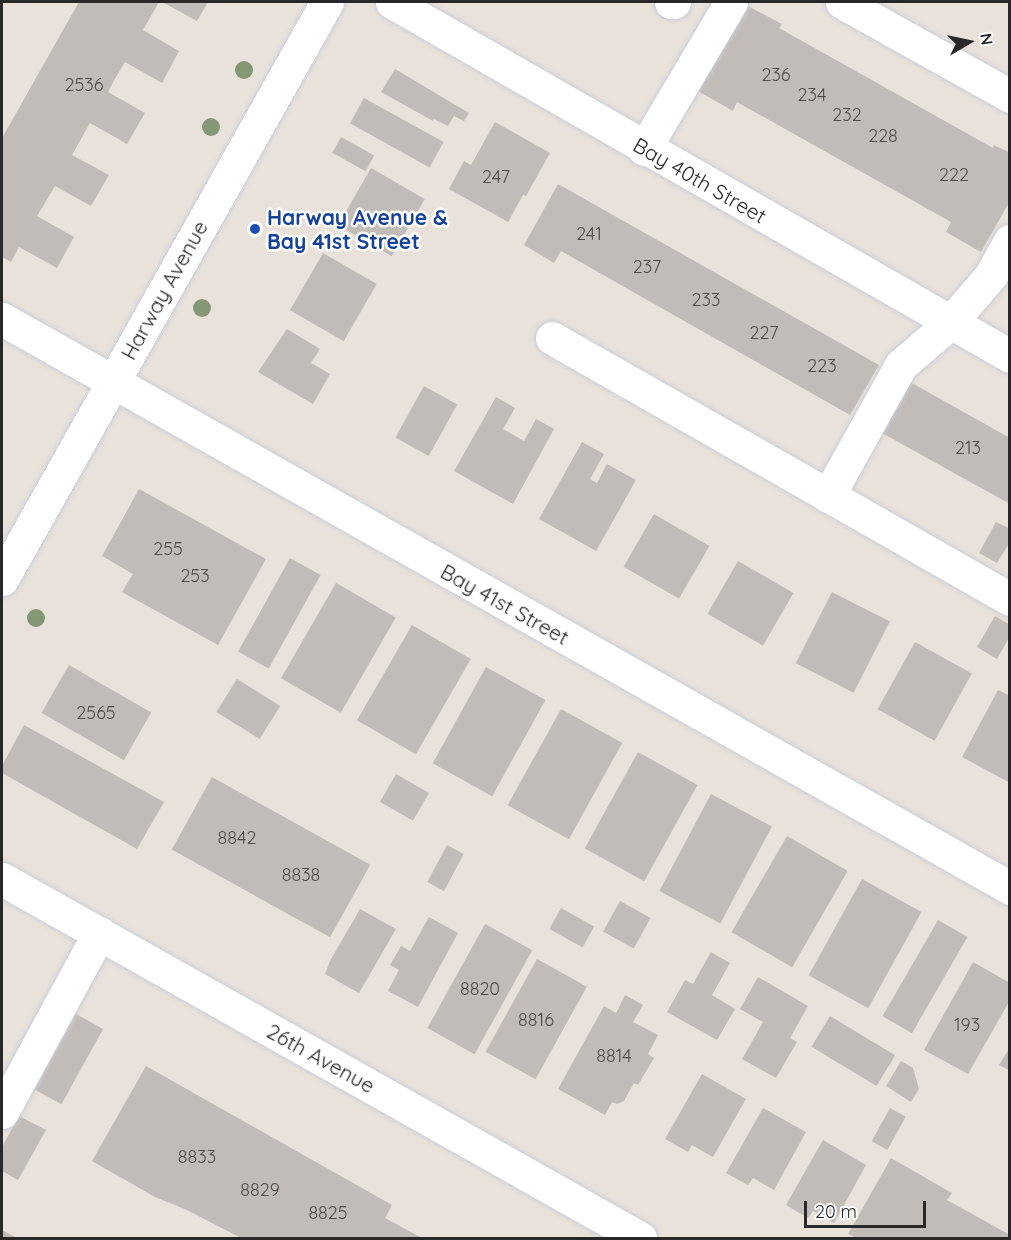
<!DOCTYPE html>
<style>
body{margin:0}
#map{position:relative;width:1011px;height:1240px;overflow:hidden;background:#e9e2db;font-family:Quicksand,sans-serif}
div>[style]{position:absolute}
.building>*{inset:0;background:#c1bcb8;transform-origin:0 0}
.roads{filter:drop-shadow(0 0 2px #caced8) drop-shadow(0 0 2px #caced8)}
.minor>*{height:33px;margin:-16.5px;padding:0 16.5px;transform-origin:16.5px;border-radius:16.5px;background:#fff}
.trees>*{width:18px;height:18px;margin:-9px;border-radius:50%;background:#849875}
.dots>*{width:16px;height:16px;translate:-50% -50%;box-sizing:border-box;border:3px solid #fff;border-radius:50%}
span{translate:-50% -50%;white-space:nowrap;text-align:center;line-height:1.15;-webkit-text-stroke:5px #fff;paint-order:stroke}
.number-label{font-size:18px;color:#4e4d4c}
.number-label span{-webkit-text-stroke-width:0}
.street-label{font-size:21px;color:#282828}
.transit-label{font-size:21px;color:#164399;font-weight:700}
.left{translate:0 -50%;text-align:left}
.frame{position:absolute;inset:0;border:3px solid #282828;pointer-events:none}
.north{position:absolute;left:939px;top:12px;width:60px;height:60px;-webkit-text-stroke:4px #fff;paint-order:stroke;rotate:81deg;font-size:16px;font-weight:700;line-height:24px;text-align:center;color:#282828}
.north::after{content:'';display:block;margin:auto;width:21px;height:27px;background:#282828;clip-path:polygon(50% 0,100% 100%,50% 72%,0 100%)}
.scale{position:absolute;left:804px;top:1201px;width:122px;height:27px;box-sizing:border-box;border:3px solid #282828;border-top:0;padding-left:8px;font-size:18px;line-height:21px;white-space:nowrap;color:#282828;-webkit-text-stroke:4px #fff;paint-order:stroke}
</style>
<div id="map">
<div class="building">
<div style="clip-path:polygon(79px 2px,159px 2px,143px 30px,179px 51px,162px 83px,125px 62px,116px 77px,108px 92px,145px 113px,127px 144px,90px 123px,72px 155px,109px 175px,91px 206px,55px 186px,37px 216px,74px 237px,57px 268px,19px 247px,11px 262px,2px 257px,2px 138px)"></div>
<div style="clip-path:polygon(162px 2px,208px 2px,197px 21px)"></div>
<div style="clip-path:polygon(746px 5px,782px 24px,779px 28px,993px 148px,994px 145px,1010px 153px,1010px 201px,981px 252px,946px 232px,951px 222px,737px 102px,733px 111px,698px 91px)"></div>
<div style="clip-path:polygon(395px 69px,469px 113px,464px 121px,454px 116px,448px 126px,434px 119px,433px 121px,381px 92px)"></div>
<div style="left:364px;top:98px;width:91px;height:29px;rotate:29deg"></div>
<div style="clip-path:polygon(495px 122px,550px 153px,526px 196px,523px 195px,508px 222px,449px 189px,464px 161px,471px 165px)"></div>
<div style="left:341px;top:137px;width:38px;height:18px;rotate:29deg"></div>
<div style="left:371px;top:168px;width:62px;height:66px;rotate:30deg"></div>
<div style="clip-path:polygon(558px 184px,879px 365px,850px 415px,561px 251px,554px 263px,524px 245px)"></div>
<div style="left:323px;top:253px;width:62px;height:66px;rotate:30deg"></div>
<div style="clip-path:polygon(287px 329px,320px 349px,311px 363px,330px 374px,313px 404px,258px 372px)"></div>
<div style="clip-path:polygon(910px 382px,1010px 438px,1010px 504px,882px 433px)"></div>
<div style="left:424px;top:386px;width:38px;height:59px;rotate:29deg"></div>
<div style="clip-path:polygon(496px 397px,515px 408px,503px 429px,524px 441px,536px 419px,554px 429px,513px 504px,454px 471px)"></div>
<div style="clip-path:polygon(582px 442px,604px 454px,590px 479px,597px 483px,607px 464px,636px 480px,596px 551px,539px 519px)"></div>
<div style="clip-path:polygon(139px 489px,266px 559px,218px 645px,122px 592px,133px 574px,102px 556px)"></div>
<div style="left:654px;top:514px;width:64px;height:61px;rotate:30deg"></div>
<div style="clip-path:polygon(996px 522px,1010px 529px,1010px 542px,997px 563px,979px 553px)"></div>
<div style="left:290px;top:558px;width:35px;height:107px;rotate:29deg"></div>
<div style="left:738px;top:561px;width:64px;height:61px;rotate:30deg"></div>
<div style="left:336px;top:583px;width:69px;height:110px;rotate:30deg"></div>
<div style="left:832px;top:592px;width:65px;height:80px;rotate:27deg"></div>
<div style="clip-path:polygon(995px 616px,1010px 625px,1010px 636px,997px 659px,977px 647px)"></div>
<div style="left:412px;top:625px;width:68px;height:110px;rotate:30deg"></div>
<div style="left:915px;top:642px;width:65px;height:77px;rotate:29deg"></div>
<div style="left:69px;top:665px;width:95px;height:55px;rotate:30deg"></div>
<div style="left:486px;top:667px;width:68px;height:110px;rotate:29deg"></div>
<div style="left:237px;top:679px;width:51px;height:39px;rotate:32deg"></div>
<div style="clip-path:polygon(998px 690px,1010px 696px,1010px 783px,962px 757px)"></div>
<div style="left:561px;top:709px;width:70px;height:110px;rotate:29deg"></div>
<div style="clip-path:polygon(24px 725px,164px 802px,137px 849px,2px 773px,2px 766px)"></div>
<div style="left:638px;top:752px;width:68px;height:110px;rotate:29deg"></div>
<div style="left:396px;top:774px;width:38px;height:32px;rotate:30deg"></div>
<div style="left:212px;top:777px;width:181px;height:83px;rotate:29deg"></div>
<div style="left:711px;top:794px;width:69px;height:110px;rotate:28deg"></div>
<div style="left:787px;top:836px;width:70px;height:111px;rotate:30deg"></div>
<div style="left:447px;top:845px;width:19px;height:42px;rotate:28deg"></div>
<div style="left:862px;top:879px;width:68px;height:110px;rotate:29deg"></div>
<div style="left:620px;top:901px;width:35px;height:35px;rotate:29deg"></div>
<div style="left:561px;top:908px;width:38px;height:24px;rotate:29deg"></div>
<div style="clip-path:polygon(360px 909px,396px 929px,359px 993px,325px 974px,330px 961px)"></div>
<div style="clip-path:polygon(429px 917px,458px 933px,418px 1007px,388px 991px,399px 970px,390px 965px,401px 946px,410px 951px)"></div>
<div style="left:938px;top:920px;width:34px;height:111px;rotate:30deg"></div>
<div style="left:485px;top:924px;width:54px;height:119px;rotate:29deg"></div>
<div style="clip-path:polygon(711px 952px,730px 963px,712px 995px,735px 1009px,717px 1040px,667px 1012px,685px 980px,693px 984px)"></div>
<div style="left:537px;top:959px;width:57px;height:106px;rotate:29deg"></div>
<div style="clip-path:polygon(973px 962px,1010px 983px,1010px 1000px,968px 1074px,924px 1050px)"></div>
<div style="clip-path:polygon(758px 977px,808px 1006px,790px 1038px,797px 1042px,776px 1078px,742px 1059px,763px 1022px,740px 1009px)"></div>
<div style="clip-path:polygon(625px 995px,643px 1005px,633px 1022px,658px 1035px,648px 1054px,654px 1058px,638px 1085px,634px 1083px,624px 1101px,617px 1104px,612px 1102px,605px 1115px,558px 1089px,604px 1006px,616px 1013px)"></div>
<div style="left:76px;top:1014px;width:31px;height:86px;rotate:29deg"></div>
<div style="left:830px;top:1016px;width:76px;height:36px;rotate:31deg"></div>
<div style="clip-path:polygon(1010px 1047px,1010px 1071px,999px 1065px)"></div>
<div style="clip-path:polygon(901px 1061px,913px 1068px,919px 1089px,911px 1102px,886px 1086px)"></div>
<div style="clip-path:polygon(146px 1066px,392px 1205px,385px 1218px,422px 1238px,241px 1238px,187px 1210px,155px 1197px,92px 1161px)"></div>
<div style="clip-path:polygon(702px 1074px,746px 1099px,713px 1157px,692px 1145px,688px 1152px,665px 1139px)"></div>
<div style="clip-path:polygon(763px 1108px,806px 1132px,774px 1190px,753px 1178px,748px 1185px,726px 1173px)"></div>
<div style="left:890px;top:1108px;width:18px;height:38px;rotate:29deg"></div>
<div style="clip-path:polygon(19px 1116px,46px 1130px,18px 1180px,2px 1171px,2px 1147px)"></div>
<div style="clip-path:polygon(823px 1140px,866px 1165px,834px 1223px,813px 1211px,808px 1218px,786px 1205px)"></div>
<div style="clip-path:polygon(891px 1158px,952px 1193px,947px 1200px,1010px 1235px,1010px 1238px,856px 1238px,848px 1234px)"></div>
<div style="clip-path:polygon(2px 1230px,17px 1238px,2px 1238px)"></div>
</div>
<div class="roads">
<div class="minor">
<div style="left:392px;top:2px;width:712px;rotate:29.8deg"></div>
<div style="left:671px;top:2px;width:3px"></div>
<div style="left:842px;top:2px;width:193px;rotate:29.2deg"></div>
<div style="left:644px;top:149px;width:171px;rotate:-59.4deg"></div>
<div style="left:2px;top:319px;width:1158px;rotate:29.44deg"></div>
<div style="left:552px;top:338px;width:527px;rotate:29.68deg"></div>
<div style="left:828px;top:496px;width:150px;rotate:-60.9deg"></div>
<div style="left:901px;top:365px;width:65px;rotate:-40.6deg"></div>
<div style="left:950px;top:323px;width:63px;rotate:-49.5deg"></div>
<div style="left:991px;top:275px;width:39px;rotate:-61deg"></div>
<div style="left:2px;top:579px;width:662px;rotate:-60.61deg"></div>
<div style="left:2px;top:879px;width:732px;rotate:29.37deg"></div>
<div style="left:2px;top:1112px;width:204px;rotate:-61.5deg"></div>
</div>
</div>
<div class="trees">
<div style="left:244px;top:70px"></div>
<div style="left:211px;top:127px"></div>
<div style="left:202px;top:308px"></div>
<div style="left:36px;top:618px"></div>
</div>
<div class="dots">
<div style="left:255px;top:229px;background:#1a4fb4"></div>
</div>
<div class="number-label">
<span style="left:776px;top:75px">236</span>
<span style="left:84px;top:85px">2536</span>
<span style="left:812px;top:95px">234</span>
<span style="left:847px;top:115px">232</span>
<span style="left:883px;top:136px">228</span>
<span style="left:954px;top:175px">222</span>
<span style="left:496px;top:177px">247</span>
<span style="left:589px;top:234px">241</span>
<span style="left:647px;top:267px">237</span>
<span style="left:706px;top:300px">233</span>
<span style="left:764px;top:333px">227</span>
<span style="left:822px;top:366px">223</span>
<span style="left:968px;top:448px">213</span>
<span style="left:168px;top:549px">255</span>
<span style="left:195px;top:576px">253</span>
<span style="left:96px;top:713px">2565</span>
<span style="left:237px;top:838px">8842</span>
<span style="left:301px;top:875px">8838</span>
<span style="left:480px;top:989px">8820</span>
<span style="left:536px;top:1020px">8816</span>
<span style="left:967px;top:1025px">193</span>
<span style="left:614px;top:1056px">8814</span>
<span style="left:197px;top:1157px">8833</span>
<span style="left:260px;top:1190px">8829</span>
<span style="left:328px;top:1213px">8825</span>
</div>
<div class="street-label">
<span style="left:700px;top:180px;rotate:30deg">Bay 40th Street</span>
<span style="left:164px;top:290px;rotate:-61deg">Harway Avenue</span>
<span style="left:505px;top:604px;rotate:29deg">Bay 41st Street</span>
<span style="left:321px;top:1058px;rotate:29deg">26th Avenue</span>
</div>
<div class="transit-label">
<span class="left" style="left:267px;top:229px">Harway Avenue &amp;<br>Bay 41st Street</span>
</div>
<div class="frame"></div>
<div class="north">N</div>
<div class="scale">20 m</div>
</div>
